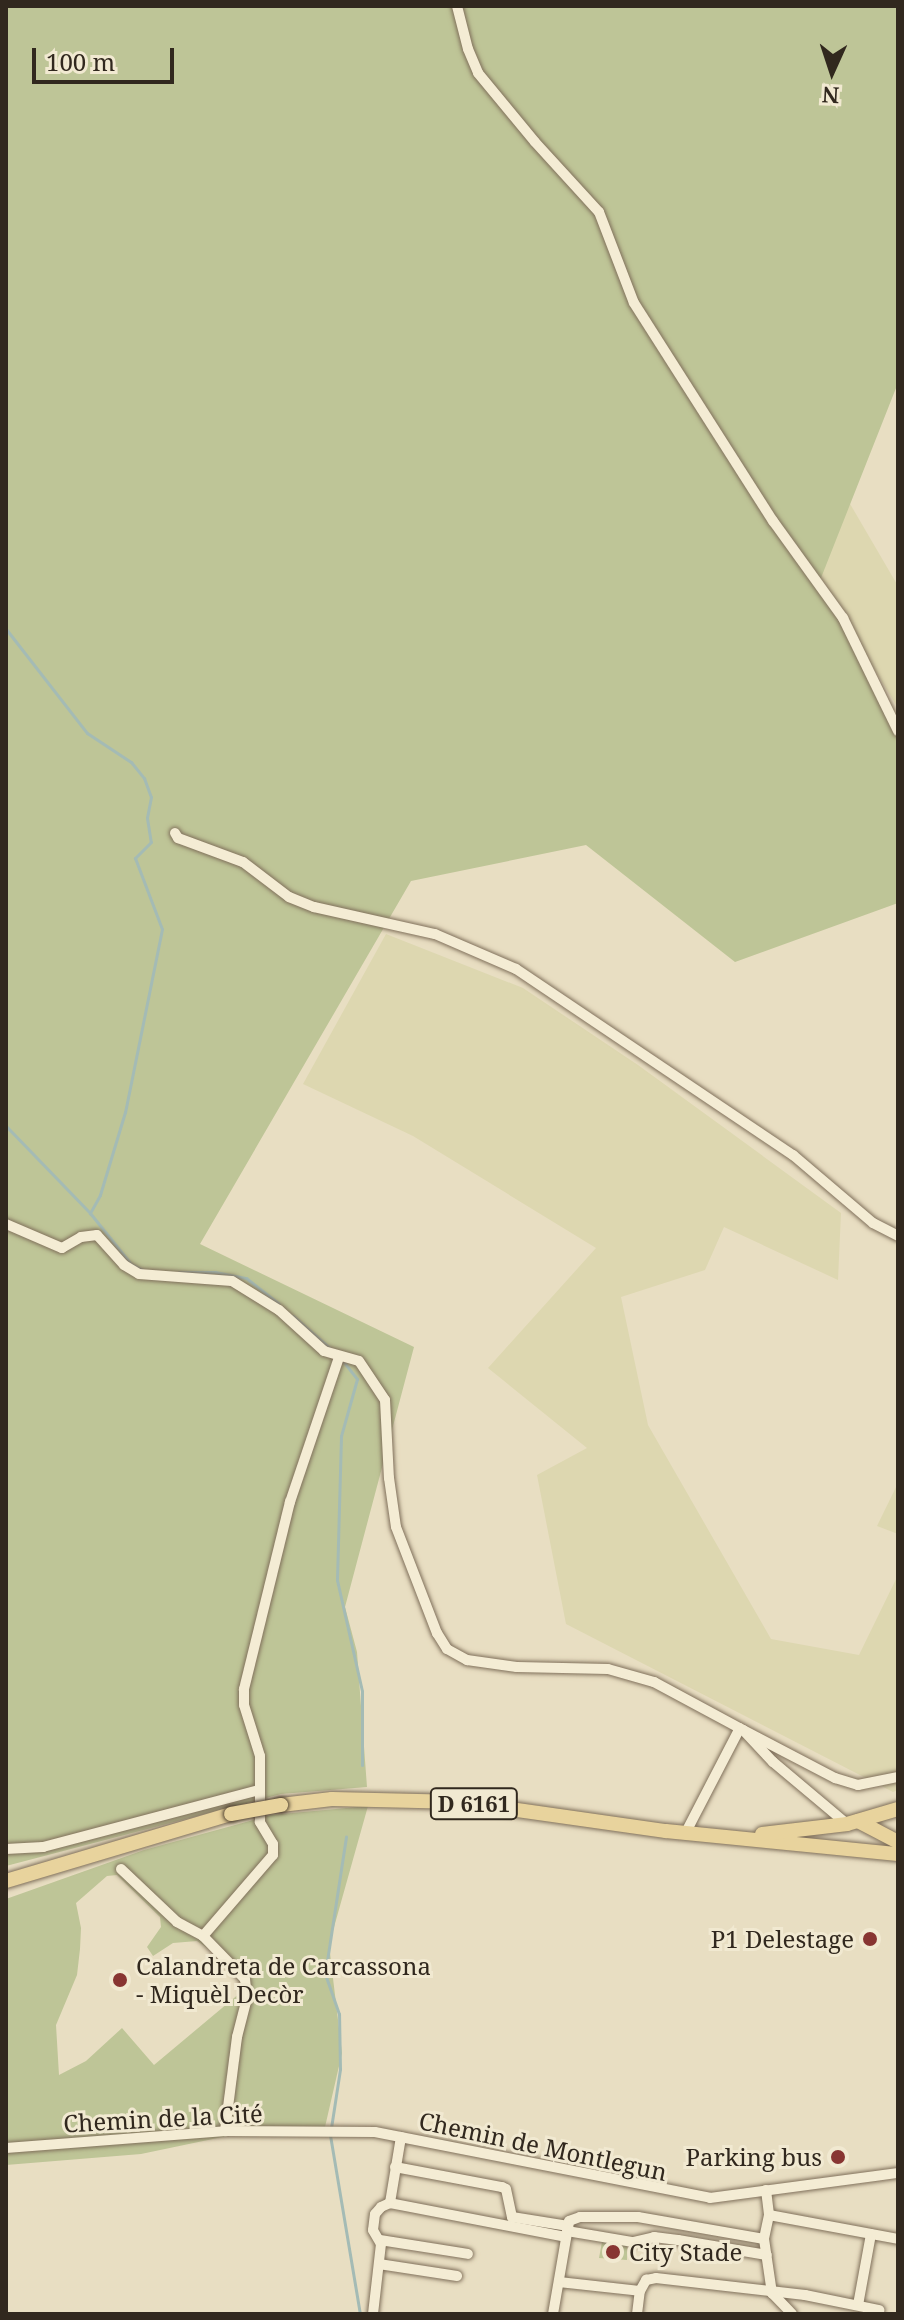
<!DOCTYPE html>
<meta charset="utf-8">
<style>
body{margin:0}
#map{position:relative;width:904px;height:2320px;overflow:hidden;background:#e8dec2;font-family:"Noto Serif",serif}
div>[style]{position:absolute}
.farmland>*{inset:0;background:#ddd7b0}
.green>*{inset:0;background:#bec597}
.stream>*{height:3px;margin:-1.5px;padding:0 1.5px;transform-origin:1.5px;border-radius:1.5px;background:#a4bbb5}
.roads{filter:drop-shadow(0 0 2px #80705b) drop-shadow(0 0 2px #80705b)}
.minor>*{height:10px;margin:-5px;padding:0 5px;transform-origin:5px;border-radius:5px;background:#f4ecd4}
.major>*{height:14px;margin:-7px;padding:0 7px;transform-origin:7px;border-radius:7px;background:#e8d39d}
.bridges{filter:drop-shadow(0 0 2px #4e3f2f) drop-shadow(0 0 2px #4e3f2f)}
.major-bridge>*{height:14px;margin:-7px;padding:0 7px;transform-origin:7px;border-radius:7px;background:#e8d39d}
.dots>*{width:22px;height:22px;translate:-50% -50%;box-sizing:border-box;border:4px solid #f1e9d1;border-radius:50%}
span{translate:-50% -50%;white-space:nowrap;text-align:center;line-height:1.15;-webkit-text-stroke:6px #f1e9d1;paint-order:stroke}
.shield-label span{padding:2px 6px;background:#f1e9d1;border:2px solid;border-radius:6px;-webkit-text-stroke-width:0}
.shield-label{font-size:22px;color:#31281e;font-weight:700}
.poi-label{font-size:24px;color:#31281e}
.right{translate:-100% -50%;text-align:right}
.left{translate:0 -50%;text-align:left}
.street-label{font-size:24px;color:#31281e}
.frame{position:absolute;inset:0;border:8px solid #31281e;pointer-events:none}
.north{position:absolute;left:792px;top:32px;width:80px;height:80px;-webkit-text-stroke:6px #f1e9d1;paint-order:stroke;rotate:183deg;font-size:22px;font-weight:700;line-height:32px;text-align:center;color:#31281e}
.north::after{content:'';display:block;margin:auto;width:28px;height:36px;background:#31281e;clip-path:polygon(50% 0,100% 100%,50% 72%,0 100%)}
.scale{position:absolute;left:32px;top:48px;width:142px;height:36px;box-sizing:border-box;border:4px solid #31281e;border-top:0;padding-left:10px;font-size:24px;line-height:28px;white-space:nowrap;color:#31281e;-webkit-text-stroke:6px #f1e9d1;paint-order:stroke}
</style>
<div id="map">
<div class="farmland">
<div style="clip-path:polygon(818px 449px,898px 586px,898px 708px,759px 480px)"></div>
<div style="clip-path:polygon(386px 934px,523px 988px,638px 1065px,841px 1213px,838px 1280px,724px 1227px,705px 1270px,621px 1297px,648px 1425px,771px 1639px,859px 1655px,898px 1575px,898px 1790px,893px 1792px,566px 1624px,537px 1475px,587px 1448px,488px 1368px,596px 1248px,413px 1136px,303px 1084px)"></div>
<div style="clip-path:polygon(898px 1483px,898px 1534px,877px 1526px)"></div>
</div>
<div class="green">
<div style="clip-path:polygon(6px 6px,898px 6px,898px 383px,819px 583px,898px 729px,898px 903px,735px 962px,586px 845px,411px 881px,200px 1244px,414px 1347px,345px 1607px,357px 1652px,367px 1787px,281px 1794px,6px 1866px)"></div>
<div style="clip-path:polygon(evenodd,368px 1806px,329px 1945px,342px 2053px,325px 2127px,232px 2135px,141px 2154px,6px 2165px,6px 1899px,144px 1850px,271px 1815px,368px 1806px,117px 1875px,160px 1917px,161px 1927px,147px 1947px,153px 1956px,173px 1943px,197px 1941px,212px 1951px,240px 1982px,240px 1993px,154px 2065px,122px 2028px,86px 2061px,59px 2075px,56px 2025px,77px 1975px,80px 1949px,81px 1928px,76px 1903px,107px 1876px,117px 1875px)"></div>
<div style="clip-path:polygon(602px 2242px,627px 2246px,627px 2260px,599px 2258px)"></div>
</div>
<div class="stream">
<div style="left:6px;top:629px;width:132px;rotate:52.1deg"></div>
<div style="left:87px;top:733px;width:53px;rotate:33.4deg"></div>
<div style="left:131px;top:762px;width:21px;rotate:51deg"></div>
<div style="left:144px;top:778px;width:20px;rotate:70deg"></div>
<div style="left:151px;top:797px;width:21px;rotate:101deg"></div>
<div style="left:147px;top:818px;width:24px;rotate:81deg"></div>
<div style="left:151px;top:842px;width:23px;rotate:135deg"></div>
<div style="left:135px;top:858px;width:76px;rotate:69.2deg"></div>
<div style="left:162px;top:929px;width:187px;rotate:101.4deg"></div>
<div style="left:125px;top:1112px;width:87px;rotate:106.8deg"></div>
<div style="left:100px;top:1195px;width:21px;rotate:119deg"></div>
<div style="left:6px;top:1126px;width:121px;rotate:46deg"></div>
<div style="left:90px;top:1213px;width:65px;rotate:51.2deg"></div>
<div style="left:131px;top:1264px;width:13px;rotate:27deg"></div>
<div style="left:179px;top:1272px;width:36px"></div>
<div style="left:215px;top:1272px;width:32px;rotate:11deg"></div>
<div style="left:246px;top:1278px;width:41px;rotate:38deg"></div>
<div style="left:293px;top:1316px;width:52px;rotate:41.1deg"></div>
<div style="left:343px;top:1361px;width:23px;rotate:52deg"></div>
<div style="left:357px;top:1379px;width:59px;rotate:105.7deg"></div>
<div style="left:341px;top:1436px;width:144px;rotate:91.6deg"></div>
<div style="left:337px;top:1580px;width:114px;rotate:77.3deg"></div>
<div style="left:362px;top:1691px;width:74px;rotate:90deg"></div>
<div style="left:331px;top:2128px;width:60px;rotate:-81.3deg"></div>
<div style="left:340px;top:2069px;width:55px;rotate:-91deg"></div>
<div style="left:339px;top:2014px;width:42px;rotate:-109.3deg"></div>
<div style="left:325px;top:1974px;width:139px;rotate:-81.3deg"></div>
<div style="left:330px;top:2135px;width:181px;rotate:80.5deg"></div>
</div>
<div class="roads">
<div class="minor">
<div style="left:457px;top:6px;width:44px;rotate:75.7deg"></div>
<div style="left:468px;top:49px;width:26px;rotate:67deg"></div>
<div style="left:478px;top:73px;width:89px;rotate:50.4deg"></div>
<div style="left:535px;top:142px;width:95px;rotate:47.6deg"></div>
<div style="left:599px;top:212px;width:97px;rotate:69deg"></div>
<div style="left:634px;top:303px;width:259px;rotate:57.5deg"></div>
<div style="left:773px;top:521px;width:120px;rotate:54.2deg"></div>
<div style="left:843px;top:618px;width:126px;rotate:64deg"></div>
<div style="left:175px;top:833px;width:6px;rotate:59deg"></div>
<div style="left:178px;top:838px;width:69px;rotate:20.3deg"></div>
<div style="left:243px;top:862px;width:58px;rotate:37.3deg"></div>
<div style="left:289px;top:897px;width:27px;rotate:22deg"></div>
<div style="left:314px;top:907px;width:124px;rotate:12.6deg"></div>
<div style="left:435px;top:934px;width:88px;rotate:23.4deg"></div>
<div style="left:516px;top:969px;width:334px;rotate:33.9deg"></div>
<div style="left:793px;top:1155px;width:105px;rotate:40.4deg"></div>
<div style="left:873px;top:1223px;width:28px;rotate:27deg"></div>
<div style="left:6px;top:1224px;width:61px;rotate:23.2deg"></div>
<div style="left:62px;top:1248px;width:22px;rotate:-30deg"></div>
<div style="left:81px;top:1237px;width:16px;rotate:-7deg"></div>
<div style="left:97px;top:1235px;width:40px;rotate:48deg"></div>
<div style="left:124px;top:1265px;width:17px;rotate:31deg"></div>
<div style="left:139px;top:1274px;width:93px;rotate:4.3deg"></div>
<div style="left:232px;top:1281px;width:55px;rotate:31.7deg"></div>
<div style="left:279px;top:1310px;width:61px;rotate:42.3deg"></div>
<div style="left:324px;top:1351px;width:36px;rotate:16deg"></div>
<div style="left:359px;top:1361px;width:47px;rotate:56.3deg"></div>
<div style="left:385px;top:1400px;width:78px;rotate:87.1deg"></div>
<div style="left:389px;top:1478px;width:49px;rotate:81.9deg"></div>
<div style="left:396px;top:1527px;width:114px;rotate:68.9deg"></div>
<div style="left:437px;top:1633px;width:19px;rotate:58deg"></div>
<div style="left:447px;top:1649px;width:23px;rotate:29deg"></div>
<div style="left:467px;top:1660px;width:50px;rotate:8deg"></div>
<div style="left:517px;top:1667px;width:91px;rotate:1.3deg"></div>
<div style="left:608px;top:1669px;width:48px;rotate:15.8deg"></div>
<div style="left:654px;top:1682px;width:101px;rotate:28.3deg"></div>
<div style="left:847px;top:1824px;width:97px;rotate:-140deg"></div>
<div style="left:773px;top:1762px;width:44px;rotate:-133.2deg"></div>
<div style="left:743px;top:1730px;width:104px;rotate:27.6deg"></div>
<div style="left:835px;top:1778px;width:24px;rotate:17deg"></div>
<div style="left:858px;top:1785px;width:41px;rotate:-11.3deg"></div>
<div style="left:686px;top:1832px;width:117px;rotate:-62.6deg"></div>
<div style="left:6px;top:1849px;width:37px;rotate:-3deg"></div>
<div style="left:43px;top:1847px;width:222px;rotate:-14.8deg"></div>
<div style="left:121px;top:1869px;width:77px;rotate:43.4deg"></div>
<div style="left:177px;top:1922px;width:30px;rotate:28deg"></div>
<div style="left:203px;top:1936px;width:60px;rotate:45.7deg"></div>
<div style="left:245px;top:1979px;width:19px;rotate:84deg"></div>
<div style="left:247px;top:1998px;width:40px;rotate:104.4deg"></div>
<div style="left:237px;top:2037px;width:95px;rotate:97.3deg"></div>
<div style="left:203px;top:1936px;width:107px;rotate:-49.2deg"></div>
<div style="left:273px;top:1855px;width:11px;rotate:-90deg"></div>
<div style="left:273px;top:1844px;width:26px;rotate:-121deg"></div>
<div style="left:260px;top:1822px;width:66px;rotate:-90deg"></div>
<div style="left:260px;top:1756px;width:53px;rotate:-107.4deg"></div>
<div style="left:244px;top:1705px;width:16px;rotate:-90deg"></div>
<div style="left:244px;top:1689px;width:193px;rotate:-76.2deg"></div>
<div style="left:290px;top:1502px;width:153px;rotate:-71.3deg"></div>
<div style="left:401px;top:2137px;width:67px;rotate:99.5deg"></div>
<div style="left:390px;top:2203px;width:179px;rotate:10.9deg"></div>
<div style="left:6px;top:2148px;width:220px;rotate:-4.4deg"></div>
<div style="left:225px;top:2131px;width:150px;rotate:0.4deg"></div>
<div style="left:375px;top:2132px;width:341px;rotate:11.1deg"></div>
<div style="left:710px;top:2198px;width:190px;rotate:-7.6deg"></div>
<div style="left:395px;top:2167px;width:109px;rotate:10.6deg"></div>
<div style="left:502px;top:2187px;width:4px;rotate:27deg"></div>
<div style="left:506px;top:2189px;width:29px;rotate:78deg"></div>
<div style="left:512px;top:2217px;width:57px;rotate:9.1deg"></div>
<div style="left:766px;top:2190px;width:25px;rotate:83deg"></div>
<div style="left:769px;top:2215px;width:25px;rotate:102deg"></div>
<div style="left:764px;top:2239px;width:55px;rotate:81.6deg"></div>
<div style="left:772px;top:2293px;width:29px;rotate:46deg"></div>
<div style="left:769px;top:2215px;width:131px;rotate:10.5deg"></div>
<div style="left:567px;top:2231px;width:67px;rotate:9.5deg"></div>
<div style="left:633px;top:2242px;width:22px;rotate:-13deg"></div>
<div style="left:654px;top:2237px;width:24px;rotate:7deg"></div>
<div style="left:678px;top:2240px;width:90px;rotate:9.6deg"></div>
<div style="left:380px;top:2240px;width:89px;rotate:9deg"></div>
<div style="left:379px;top:2264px;width:79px;rotate:8.7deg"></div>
<div style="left:559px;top:2282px;width:81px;rotate:6.3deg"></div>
<div style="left:858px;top:2305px;width:72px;rotate:-79.6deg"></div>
<div style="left:373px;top:2314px;width:70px;rotate:-83.5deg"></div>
<div style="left:381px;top:2244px;width:16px;rotate:-120deg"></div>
<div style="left:373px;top:2230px;width:16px;rotate:-83deg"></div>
<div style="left:375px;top:2214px;width:9px;rotate:-49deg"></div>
<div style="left:381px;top:2207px;width:10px;rotate:-24deg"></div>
<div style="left:553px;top:2314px;width:94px;rotate:-80.2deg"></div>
<div style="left:569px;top:2221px;width:12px;rotate:-20deg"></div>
<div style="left:580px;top:2217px;width:58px"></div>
<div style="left:638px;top:2217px;width:128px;rotate:9.9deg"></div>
<div style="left:637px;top:2314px;width:23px;rotate:-83deg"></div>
<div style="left:640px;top:2291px;width:13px;rotate:-61deg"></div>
<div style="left:646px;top:2280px;width:10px;rotate:-11deg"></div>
<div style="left:656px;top:2278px;width:150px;rotate:6.5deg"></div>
<div style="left:805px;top:2295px;width:76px;rotate:11.5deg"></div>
</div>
<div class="major">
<div style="left:281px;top:1805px;width:51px;rotate:-6.7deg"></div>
<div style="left:332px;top:1799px;width:129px;rotate:1.3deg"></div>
<div style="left:461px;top:1802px;width:207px;rotate:8.1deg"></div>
<div style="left:666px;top:1831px;width:233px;rotate:5.7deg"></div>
<div style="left:858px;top:1821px;width:45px;rotate:27.7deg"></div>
<div style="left:762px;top:1834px;width:86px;rotate:-6.7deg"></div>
<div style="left:847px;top:1824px;width:53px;rotate:-16.4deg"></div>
<div style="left:6px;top:1881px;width:235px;rotate:-16.6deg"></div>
</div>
</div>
<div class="bridges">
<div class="major-bridge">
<div style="left:231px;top:1814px;width:51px;rotate:-10.2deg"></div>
</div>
</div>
<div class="dots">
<div style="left:870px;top:1939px;background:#883532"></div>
<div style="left:120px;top:1980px;background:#883532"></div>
<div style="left:838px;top:2157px;background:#883532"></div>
<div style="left:613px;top:2252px;background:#883532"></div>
</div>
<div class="shield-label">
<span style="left:474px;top:1804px">D 6161</span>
</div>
<div class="poi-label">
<span class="right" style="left:854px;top:1939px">P1 Delestage</span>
<span class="left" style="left:136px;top:1980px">Calandreta de Carcassona<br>- Miquèl Decòr</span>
<span class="right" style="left:822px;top:2157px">Parking bus</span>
<span class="left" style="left:629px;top:2252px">City Stade</span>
</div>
<div class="street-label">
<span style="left:163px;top:2118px;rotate:-3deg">Chemin de la Cité</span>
<span style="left:543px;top:2146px;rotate:12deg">Chemin de Montlegun</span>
</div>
<div class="frame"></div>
<div class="north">N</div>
<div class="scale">100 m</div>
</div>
